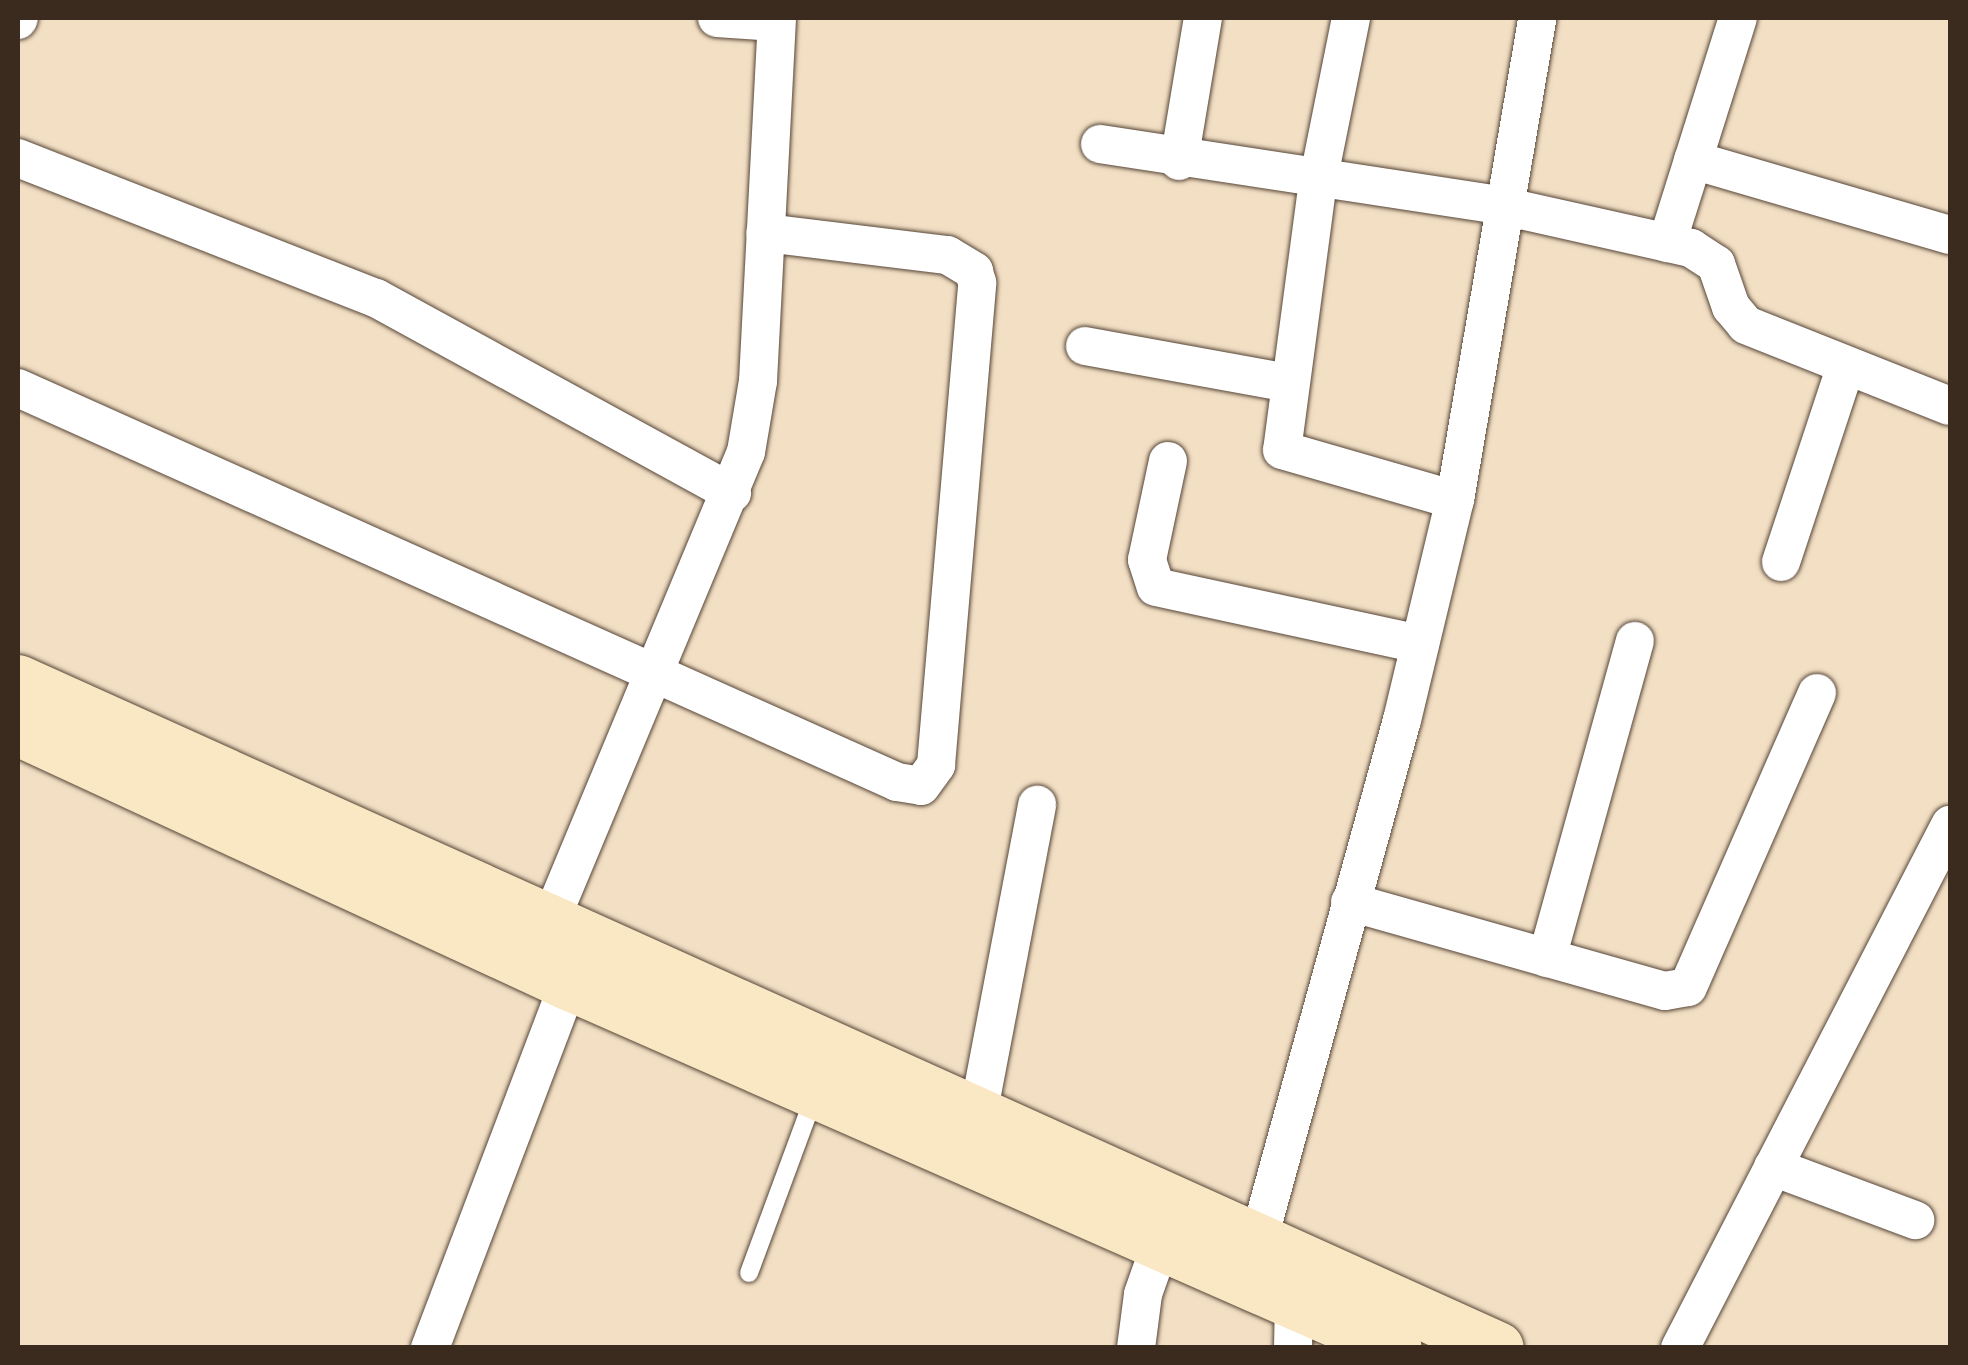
<!DOCTYPE html>
<style>
body{margin:0}
#map{position:relative;width:1968px;height:1365px;overflow:hidden;background:#f2dfc4;font-family:"IM FELL French Canon",serif}
div>[style]{position:absolute}
.roads{filter:drop-shadow(0 0 2px #564537) drop-shadow(0 0 2px #564537)}
.service>*{height:18px;margin:-9px;padding:0 9px;transform-origin:9px;border-radius:9px;background:#fff}
.minor>*{height:38px;margin:-19px;padding:0 19px;transform-origin:19px;border-radius:19px;background:#fff}
.secondary>*{height:52px;margin:-26px;padding:0 26px;transform-origin:26px;border-radius:26px;background:#fae7c3}
span{translate:-50% -50%;white-space:nowrap;text-align:center;line-height:1.15;-webkit-text-stroke:9px #f6f6f2;paint-order:stroke}
.frame{position:absolute;inset:0;border:20px solid #3b2a1e;pointer-events:none}
</style>
<div id="map">
<div class="roads">
<div class="service">
<div style="left:749px;top:1273px;width:188px;rotate:-69.7deg"></div>
</div>
<div class="minor">
<div style="left:717px;top:18px;width:59px;rotate:3.9deg"></div>
<div style="left:1351px;top:18px;width:166px;rotate:101.4deg"></div>
<div style="left:1318px;top:181px;width:271px;rotate:97.6deg"></div>
<div style="left:1282px;top:450px;width:180px;rotate:16.1deg"></div>
<div style="left:18px;top:20px;width:2px;rotate:-63deg"></div>
<div style="left:1100px;top:144px;width:408px;rotate:8.7deg"></div>
<div style="left:1503px;top:206px;width:193px;rotate:12.6deg"></div>
<div style="left:1691px;top:248px;width:30px;rotate:33deg"></div>
<div style="left:1716px;top:264px;width:46px;rotate:70.8deg"></div>
<div style="left:1731px;top:307px;width:23px;rotate:50deg"></div>
<div style="left:1746px;top:325px;width:219px;rotate:21.7deg"></div>
<div style="left:18px;top:158px;width:384px;rotate:21.4deg"></div>
<div style="left:376px;top:298px;width:406px;rotate:28.7deg"></div>
<div style="left:1693px;top:160px;width:268px;rotate:16.3deg"></div>
<div style="left:1179px;top:161px;width:145px;rotate:-80.5deg"></div>
<div style="left:1667px;top:243px;width:236px;rotate:-72.5deg"></div>
<div style="left:1085px;top:346px;width:207px;rotate:10.3deg"></div>
<div style="left:18px;top:388px;width:963px;rotate:24.14deg"></div>
<div style="left:897px;top:782px;width:24px;rotate:9deg"></div>
<div style="left:921px;top:786px;width:26px;rotate:-54deg"></div>
<div style="left:936px;top:765px;width:484px;rotate:-85.1deg"></div>
<div style="left:977px;top:283px;width:12px;rotate:-104deg"></div>
<div style="left:974px;top:271px;width:31px;rotate:-149deg"></div>
<div style="left:947px;top:255px;width:183px;rotate:-173.1deg"></div>
<div style="left:1168px;top:461px;width:101px;rotate:102deg"></div>
<div style="left:1147px;top:560px;width:28px;rotate:72deg"></div>
<div style="left:1156px;top:587px;width:270px;rotate:12.2deg"></div>
<div style="left:1781px;top:562px;width:206px;rotate:-71.7deg"></div>
<div style="left:1350px;top:902px;width:327px;rotate:15.8deg"></div>
<div style="left:1665px;top:991px;width:23px;rotate:-10deg"></div>
<div style="left:1688px;top:987px;width:321px;rotate:-66.3deg"></div>
<div style="left:549px;top:924px;width:511px;rotate:-67.35deg"></div>
<div style="left:746px;top:452px;width:72px;rotate:-80.4deg"></div>
<div style="left:758px;top:381px;width:363px;rotate:-87deg"></div>
<div style="left:1547px;top:958px;width:329px;rotate:-74.5deg"></div>
<div style="left:978px;top:1115px;width:316px;rotate:-79.2deg"></div>
<div style="left:1773px;top:1167px;width:152px;rotate:20.5deg"></div>
<div style="left:1259px;top:1238px;width:537px;rotate:-74.57deg"></div>
<div style="left:1402px;top:720px;width:226px;rotate:-76.5deg"></div>
<div style="left:1455px;top:500px;width:489px;rotate:-80.3deg"></div>
<div style="left:430px;top:1348px;width:413px;rotate:-69.2deg"></div>
<div style="left:1136px;top:1348px;width:54px;rotate:-82.6deg"></div>
<div style="left:1143px;top:1294px;width:75px;rotate:-70.6deg"></div>
<div style="left:1293px;top:1348px;width:46px;rotate:-88.8deg"></div>
<div style="left:1680px;top:1348px;width:589px;rotate:-62.69deg"></div>
</div>
<div class="secondary">
<div style="left:18px;top:681px;width:1623px;rotate:24.26deg"></div>
<div style="left:18px;top:730px;width:606px;rotate:24.79deg"></div>
<div style="left:568px;top:984px;width:904px;rotate:23.73deg"></div>
</div>
</div>
<div class="frame"></div>
</div>
